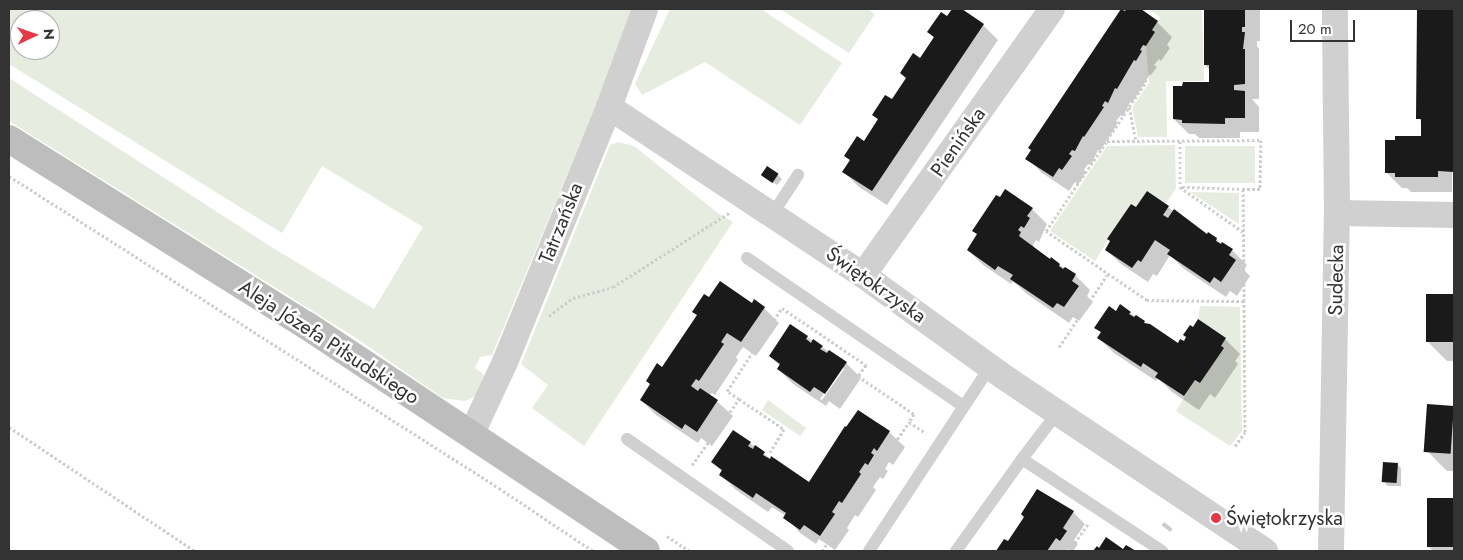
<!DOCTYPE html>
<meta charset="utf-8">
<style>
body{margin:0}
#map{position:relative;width:1463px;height:560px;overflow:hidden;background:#fff;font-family:Jost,sans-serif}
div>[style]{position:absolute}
.green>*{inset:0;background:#e6ecdf;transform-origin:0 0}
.shadow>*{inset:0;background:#0003;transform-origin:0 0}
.building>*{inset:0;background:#1a1a1a;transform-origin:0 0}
.path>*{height:3px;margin-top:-1.5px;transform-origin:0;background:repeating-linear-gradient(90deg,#cdcdcd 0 2.5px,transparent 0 5px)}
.lane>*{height:12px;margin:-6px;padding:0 6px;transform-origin:6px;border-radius:6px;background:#d0d0d0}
.street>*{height:26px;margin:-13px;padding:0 13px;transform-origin:13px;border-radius:13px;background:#d0d0d0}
.secondary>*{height:28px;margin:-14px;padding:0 14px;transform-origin:14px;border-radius:14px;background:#bdbdbd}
.dots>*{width:14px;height:14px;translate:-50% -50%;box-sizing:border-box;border:2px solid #fff;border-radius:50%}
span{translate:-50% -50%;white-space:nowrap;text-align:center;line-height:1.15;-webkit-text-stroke:5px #fff;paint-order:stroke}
.street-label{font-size:20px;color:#333}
.poi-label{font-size:20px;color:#333}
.left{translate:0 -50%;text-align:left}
.frame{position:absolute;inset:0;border:10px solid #333;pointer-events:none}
.north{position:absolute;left:10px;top:10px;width:50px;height:50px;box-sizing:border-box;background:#fff;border:1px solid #adadad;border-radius:50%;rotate:87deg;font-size:14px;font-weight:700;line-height:20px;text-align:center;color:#333}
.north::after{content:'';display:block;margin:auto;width:18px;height:22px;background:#e63946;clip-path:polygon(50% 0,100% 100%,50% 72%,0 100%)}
.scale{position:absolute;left:1290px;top:20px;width:65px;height:22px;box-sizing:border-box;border:2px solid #333;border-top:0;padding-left:6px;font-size:15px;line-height:18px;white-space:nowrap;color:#333;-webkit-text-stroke:4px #fff;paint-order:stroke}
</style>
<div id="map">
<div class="green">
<div style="clip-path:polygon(evenodd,9px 9px,636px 9px,492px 355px,480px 357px,475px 368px,484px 375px,478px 395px,465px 401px,443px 398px,359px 340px,9px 121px,9px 78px,273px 248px,374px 309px,423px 227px,322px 166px,282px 233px,9px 64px,9px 9px,20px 20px,50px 20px,50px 50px,20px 50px,20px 20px)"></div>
<div style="clip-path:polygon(670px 9px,761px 9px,842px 63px,800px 125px,705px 62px,642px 95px,635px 84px)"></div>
<div style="clip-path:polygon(780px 9px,867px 9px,875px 14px,849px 53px)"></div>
<div style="clip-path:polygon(1149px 9px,1202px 9px,1204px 81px,1166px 81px,1167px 137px,1138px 137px,1132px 108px,1149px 83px,1146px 46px,1155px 32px,1152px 30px,1161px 18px)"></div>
<div style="clip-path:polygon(618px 142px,634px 146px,719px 214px,733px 222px,584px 446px,532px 408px,548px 385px,521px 364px,610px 145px)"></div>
<div style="clip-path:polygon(1175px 145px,1176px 188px,1166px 204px,1147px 191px,1136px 207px,1131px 204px,1095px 261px,1050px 231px,1107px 146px)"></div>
<div style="left:1185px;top:146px;width:70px;height:37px"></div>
<div style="clip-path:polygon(1190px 192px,1239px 193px,1239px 224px)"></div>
<div style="clip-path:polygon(1200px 306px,1240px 307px,1242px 431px,1230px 446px,1176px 411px,1195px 380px,1200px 383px,1223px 348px,1221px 346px,1226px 338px,1198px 319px)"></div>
<div style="clip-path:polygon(768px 400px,806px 428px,800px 436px,762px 410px)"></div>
</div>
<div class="shadow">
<div style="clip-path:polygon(954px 9px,959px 9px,983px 25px,998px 40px,887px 205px,859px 187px,844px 172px,851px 161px,845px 156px,865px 142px,879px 121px,873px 115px,892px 101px,934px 38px,929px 32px,948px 18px)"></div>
<div style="clip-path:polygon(1128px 9px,1138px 9px,1157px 22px,1172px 37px,1167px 45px,1170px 48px,1161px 61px,1159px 59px,1154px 65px,1157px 67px,1151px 75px,1150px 74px,1132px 103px,1130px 102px,1123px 117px,1121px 115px,1116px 121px,1118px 123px,1100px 151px,1098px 150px,1091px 165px,1088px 164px,1084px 170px,1086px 172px,1078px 185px,1075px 182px,1069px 191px,1042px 173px,1027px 158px)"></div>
<div style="clip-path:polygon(1205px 9px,1260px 9px,1260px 41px,1257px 41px,1257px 46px,1259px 49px,1259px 99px,1252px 99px,1259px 107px,1259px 132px,1240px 132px,1240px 138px,1199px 138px,1195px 134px,1189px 134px,1174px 119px,1210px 84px,1210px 70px,1205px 65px)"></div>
<div style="clip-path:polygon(1418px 9px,1454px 9px,1452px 192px,1411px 192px,1407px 188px,1402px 188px,1387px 173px,1423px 138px,1423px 123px,1418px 118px)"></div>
<div style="clip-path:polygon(778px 175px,782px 179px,777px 185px,767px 178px)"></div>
<div style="clip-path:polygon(1147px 192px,1207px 235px,1208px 234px,1232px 250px,1247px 265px,1244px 270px,1250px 276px,1237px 296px,1230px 291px,1226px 297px,1184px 269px,1170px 255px,1157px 276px,1153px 274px,1148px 282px,1121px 264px,1106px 249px)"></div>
<div style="clip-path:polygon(1032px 209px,1047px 224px,1039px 242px,1036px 240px,1033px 245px,1035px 249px,1075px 275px,1090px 290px,1087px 296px,1093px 302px,1079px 321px,1073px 317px,1069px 323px,1027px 294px,1013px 281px,1011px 284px,983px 265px,968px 250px)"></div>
<div style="clip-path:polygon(1428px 295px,1454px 295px,1454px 361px,1447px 361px,1428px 342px)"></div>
<div style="clip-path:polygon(709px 299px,764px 308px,779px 323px,756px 356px,743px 347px,736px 357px,738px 360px,715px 395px,712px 393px,710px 395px,733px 416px,712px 446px,701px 438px,698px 443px,656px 415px,641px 400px)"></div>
<div style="clip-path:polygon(1116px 312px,1130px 313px,1178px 345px,1225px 339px,1240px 354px,1235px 361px,1238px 364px,1215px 398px,1210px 394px,1199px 410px,1172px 392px,1158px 378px,1156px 381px,1114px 353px,1099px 338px,1102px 333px,1096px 328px)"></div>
<div style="clip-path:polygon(evenodd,807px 337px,846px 363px,861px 378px,840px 409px,829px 401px,826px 406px,793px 384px,778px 369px,780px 366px,770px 356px,807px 337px,842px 367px,844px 369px,822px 400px,820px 399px,842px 367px)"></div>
<div style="clip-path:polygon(1428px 405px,1454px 406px,1454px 471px,1447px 471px,1428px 452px)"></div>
<div style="clip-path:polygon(858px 411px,889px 432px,905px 447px,893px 465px,889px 462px,885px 469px,888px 471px,883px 479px,880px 477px,873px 487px,876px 490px,858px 517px,855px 515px,847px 528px,849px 530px,835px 550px,819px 539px,816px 544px,800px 533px,786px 516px,772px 507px,768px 512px,736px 490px,721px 475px,722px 472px,713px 462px,750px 443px,771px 459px,810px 483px)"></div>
<div style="clip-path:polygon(1397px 464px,1401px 468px,1401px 486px,1388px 486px,1384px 482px)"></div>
<div style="clip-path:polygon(1429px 500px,1454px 500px,1454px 551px,1433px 551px,1428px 546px)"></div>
<div style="clip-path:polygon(1073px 512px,1085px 524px,1074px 540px,1078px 544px,1073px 551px,1068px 549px,1067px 551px,998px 551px,1005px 540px,1008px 542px)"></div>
<div style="left:1164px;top:522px;width:11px;height:4px;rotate:38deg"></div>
</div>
<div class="building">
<div style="clip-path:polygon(952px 9px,962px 9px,984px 24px,872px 191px,842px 172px,850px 160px,844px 156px,857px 136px,864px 141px,878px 119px,872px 115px,885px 95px,892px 99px,906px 78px,900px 73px,913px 53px,920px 58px,934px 37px,927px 32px,941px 12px,947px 16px)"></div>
<div style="clip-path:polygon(1121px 9px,1125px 11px,1126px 9px,1141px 9px,1158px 21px,1152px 30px,1155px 32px,1146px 46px,1143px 45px,1140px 50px,1142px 51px,1136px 61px,1134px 60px,1117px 89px,1115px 88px,1108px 103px,1105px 101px,1102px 106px,1104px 107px,1084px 137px,1083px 136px,1075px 151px,1072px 150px,1069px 154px,1072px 156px,1062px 170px,1059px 168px,1053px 177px,1025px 159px,1031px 150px,1028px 148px)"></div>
<div style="clip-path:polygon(1204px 9px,1245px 9px,1245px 27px,1242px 27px,1242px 32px,1245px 32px,1243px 49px,1245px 49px,1245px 84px,1234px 85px,1234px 90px,1245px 91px,1245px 118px,1225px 118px,1225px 124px,1182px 123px,1182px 120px,1173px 119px,1173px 86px,1182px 86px,1183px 82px,1209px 82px,1209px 65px,1204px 65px)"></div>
<div style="clip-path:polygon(1417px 9px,1454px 9px,1454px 172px,1438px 171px,1438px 177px,1395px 177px,1395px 173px,1385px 173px,1385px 140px,1395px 140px,1395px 136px,1421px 136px,1421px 119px,1416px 119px)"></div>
<div style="left:767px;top:166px;width:14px;height:11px;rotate:34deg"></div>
<div style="clip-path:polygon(1005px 189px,1033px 208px,1027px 216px,1030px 218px,1024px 228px,1021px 226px,1018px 230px,1021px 232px,1019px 236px,1050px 259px,1051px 257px,1060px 264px,1059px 266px,1063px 269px,1065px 267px,1076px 274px,1072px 281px,1079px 286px,1064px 307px,1057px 303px,1053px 308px,1010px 279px,1013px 275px,998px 266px,995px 270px,967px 250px,977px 234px,972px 231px,996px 195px,1000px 197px)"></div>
<div style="clip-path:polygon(1147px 191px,1169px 206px,1163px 215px,1168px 218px,1174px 209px,1207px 234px,1208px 232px,1217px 238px,1216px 241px,1221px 244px,1222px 242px,1233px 249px,1229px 255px,1236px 260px,1221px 282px,1214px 277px,1210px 283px,1167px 254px,1170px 250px,1155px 240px,1141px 262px,1138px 260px,1132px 268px,1105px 250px,1110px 241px,1107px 239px,1131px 204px,1136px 207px)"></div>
<div style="clip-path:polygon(720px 281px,752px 303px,754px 299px,765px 307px,741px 342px,727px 333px,721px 342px,724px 344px,699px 381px,696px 379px,691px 386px,698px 391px,700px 388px,718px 400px,697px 432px,685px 424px,682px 429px,640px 400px,650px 384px,646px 381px,657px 363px,662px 367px,697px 315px,692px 312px,704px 294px,709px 297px)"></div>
<div style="left:1426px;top:294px;width:28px;height:48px"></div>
<div style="clip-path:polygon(1120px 304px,1131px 312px,1129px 314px,1134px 317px,1136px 315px,1145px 321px,1144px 323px,1150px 324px,1178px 343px,1180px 339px,1184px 341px,1186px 337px,1183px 335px,1190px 325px,1193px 327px,1198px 319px,1226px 338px,1221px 346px,1224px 348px,1200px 383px,1195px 380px,1184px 396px,1155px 377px,1158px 373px,1143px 363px,1141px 367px,1097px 338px,1101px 332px,1094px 328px,1109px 306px,1116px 311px)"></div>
<div style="clip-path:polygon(790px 324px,808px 336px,806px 339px,811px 343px,813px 339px,823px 346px,820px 349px,827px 353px,829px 350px,847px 362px,825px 394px,814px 387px,810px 392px,777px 369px,780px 364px,769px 356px)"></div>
<div style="left:1427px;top:404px;width:27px;height:48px;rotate:4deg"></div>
<div style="clip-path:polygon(858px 410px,890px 431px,877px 451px,874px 448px,871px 453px,874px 455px,868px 465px,865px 463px,859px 472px,861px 474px,842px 503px,839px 501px,832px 512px,835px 514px,820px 536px,804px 525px,800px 530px,783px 518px,786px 513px,756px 493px,753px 498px,719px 475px,722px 470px,711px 462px,733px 430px,751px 442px,748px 446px,753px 449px,755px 445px,765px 452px,763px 455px,770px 459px,771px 456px,809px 482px,845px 426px,846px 427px)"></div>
<div style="left:1383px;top:462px;width:15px;height:20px;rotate:4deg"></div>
<div style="clip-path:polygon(1037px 489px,1074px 511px,1063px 528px,1067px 531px,1060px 541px,1056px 538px,1047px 551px,996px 551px,1004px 539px,1008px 541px,1024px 517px,1021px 514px)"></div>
<div style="left:1427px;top:498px;width:27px;height:49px"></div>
<div style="clip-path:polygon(1106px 537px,1123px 549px,1126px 545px,1136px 551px,1093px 551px,1097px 546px,1099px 548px)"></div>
</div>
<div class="path">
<div style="left:1129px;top:107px;width:35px;rotate:78deg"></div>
<div style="left:1107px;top:140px;width:70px;rotate:-56.1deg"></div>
<div style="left:1146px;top:82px;width:12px;rotate:-104deg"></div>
<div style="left:1261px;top:140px;width:49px;rotate:91.2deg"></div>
<div style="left:1260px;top:189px;width:17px;rotate:180deg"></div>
<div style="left:1243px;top:189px;width:112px;rotate:89.5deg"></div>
<div style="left:1244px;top:301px;width:97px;rotate:-179.4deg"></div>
<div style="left:1147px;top:300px;width:122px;rotate:-145.7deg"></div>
<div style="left:1046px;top:231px;width:109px;rotate:-55.9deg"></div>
<div style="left:1107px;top:141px;width:154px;rotate:-0.4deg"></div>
<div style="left:1180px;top:141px;width:46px;rotate:90deg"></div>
<div style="left:1180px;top:187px;width:77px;rotate:35.5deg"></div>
<div style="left:9px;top:176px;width:581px;rotate:32.49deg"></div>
<div style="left:499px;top:488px;width:113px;rotate:33.8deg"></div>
<div style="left:1182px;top:187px;width:61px;rotate:1.9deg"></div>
<div style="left:549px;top:316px;width:30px;rotate:-37deg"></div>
<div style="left:573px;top:298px;width:41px;rotate:-15.4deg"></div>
<div style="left:613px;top:287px;width:138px;rotate:-32.5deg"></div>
<div style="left:1059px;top:347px;width:87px;rotate:-56.3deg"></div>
<div style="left:739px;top:399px;width:54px;rotate:33.7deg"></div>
<div style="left:784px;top:429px;width:27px;rotate:121deg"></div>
<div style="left:9px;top:427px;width:224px;rotate:33.7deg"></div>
<div style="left:1235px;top:446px;width:17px;rotate:-54deg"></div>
<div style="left:1245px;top:432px;width:131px;rotate:-90.4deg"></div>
<div style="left:692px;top:465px;width:81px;rotate:-54.5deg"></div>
<div style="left:739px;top:399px;width:14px;rotate:-146deg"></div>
<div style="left:727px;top:391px;width:100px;rotate:-56.5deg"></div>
<div style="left:782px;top:308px;width:102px;rotate:34.2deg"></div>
<div style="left:866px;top:365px;width:14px;rotate:126deg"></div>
<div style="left:858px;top:376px;width:68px;rotate:34.2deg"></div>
<div style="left:914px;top:414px;width:9px;rotate:122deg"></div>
<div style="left:909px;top:422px;width:20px;rotate:33deg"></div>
<div style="left:667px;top:536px;width:27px;rotate:34deg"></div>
<div style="left:822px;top:551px;width:156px;rotate:-56deg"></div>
<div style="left:1069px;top:551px;width:35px;rotate:-55deg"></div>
</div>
<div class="lane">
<div style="left:772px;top:215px;width:48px;rotate:-57deg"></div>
<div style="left:747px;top:258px;width:262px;rotate:34.4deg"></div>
<div style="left:627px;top:439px;width:196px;rotate:34.8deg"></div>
<div style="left:1022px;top:459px;width:168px;rotate:33.3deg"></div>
<div style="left:869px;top:551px;width:220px;rotate:-56.7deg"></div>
<div style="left:956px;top:551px;width:113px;rotate:-54.3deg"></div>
<div style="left:1022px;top:459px;width:58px;rotate:-52.7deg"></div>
</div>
<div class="street">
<div style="left:609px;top:107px;width:305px;rotate:33.5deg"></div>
<div style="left:863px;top:275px;width:174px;rotate:35.9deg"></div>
<div style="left:1004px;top:377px;width:314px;rotate:33.7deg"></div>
<div style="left:1337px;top:213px;width:117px;rotate:1deg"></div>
<div style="left:863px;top:275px;width:326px;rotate:-54.6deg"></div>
<div style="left:471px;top:435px;width:81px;rotate:-65deg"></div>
<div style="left:505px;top:362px;width:275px;rotate:-67.8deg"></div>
<div style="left:609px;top:107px;width:104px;rotate:-69.8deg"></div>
<div style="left:1331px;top:551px;width:338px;rotate:-89deg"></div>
<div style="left:1337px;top:213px;width:204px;rotate:-90.6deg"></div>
</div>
<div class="secondary">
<div style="left:9px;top:139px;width:350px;rotate:32.1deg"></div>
<div style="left:306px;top:325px;width:408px;rotate:33.6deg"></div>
</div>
<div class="dots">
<div style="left:1216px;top:518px;background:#e63946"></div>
</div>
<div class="street-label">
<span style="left:958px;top:142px;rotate:-55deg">Pienińska</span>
<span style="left:561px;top:223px;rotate:-68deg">Tatrzańska</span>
<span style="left:1336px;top:280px;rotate:-89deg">Sudecka</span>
<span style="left:876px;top:285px;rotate:35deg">Świętokrzyska</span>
<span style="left:329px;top:342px;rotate:33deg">Aleja Józefa Piłsudskiego</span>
</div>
<div class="poi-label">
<span class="left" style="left:1226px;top:518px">Świętokrzyska</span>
</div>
<div class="frame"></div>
<div class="north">N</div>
<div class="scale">20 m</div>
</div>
